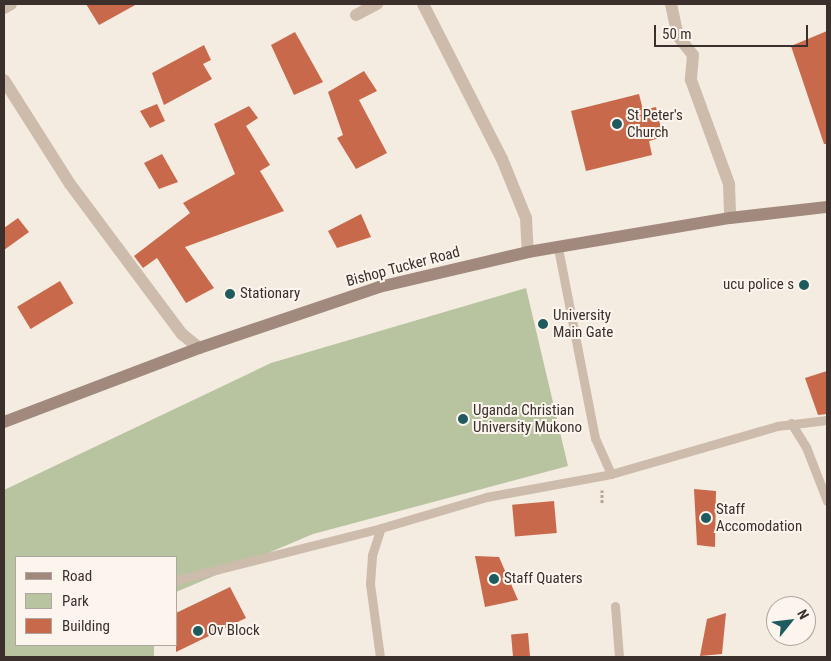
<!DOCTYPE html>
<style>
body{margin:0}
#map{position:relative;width:831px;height:661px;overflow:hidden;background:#f4ebe1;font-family:"Roboto Condensed",sans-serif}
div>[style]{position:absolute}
.green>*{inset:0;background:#b8c4a0}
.building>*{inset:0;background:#c8694b;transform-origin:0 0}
.path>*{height:3px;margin-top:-1.5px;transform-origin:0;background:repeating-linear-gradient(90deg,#b9a596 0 2.5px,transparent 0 5px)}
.lane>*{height:9px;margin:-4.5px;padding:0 4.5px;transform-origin:4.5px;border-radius:4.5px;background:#cdbbac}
.street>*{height:12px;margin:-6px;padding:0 6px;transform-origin:6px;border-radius:6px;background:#cdbbac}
.secondary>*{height:12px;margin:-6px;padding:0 6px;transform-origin:6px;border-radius:6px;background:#a18a7d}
.dots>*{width:14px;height:14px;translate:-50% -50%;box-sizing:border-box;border:2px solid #fbf5ee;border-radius:50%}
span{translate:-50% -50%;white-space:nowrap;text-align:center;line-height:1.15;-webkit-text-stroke:4px #fbf5ee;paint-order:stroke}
.poi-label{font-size:15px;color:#3b302b}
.left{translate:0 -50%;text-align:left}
.right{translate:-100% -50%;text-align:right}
.street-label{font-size:15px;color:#3b302b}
.frame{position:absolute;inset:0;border:5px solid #3b302b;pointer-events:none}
.legend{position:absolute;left:15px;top:556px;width:162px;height:90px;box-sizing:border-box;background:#fbf5ee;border:1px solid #aea6a0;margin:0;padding:6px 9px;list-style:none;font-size:15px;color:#3b302b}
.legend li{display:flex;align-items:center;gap:10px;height:25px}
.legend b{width:25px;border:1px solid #aea6a0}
.north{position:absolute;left:766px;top:596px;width:50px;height:50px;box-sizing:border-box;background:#fbf5ee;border:1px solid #aea6a0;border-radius:50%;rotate:61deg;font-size:14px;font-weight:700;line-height:20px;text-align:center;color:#3b302b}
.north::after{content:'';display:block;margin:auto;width:18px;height:22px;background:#1f5a5e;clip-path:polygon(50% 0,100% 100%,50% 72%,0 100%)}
.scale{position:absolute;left:654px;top:25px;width:154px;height:22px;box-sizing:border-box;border:2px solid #3b302b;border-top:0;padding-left:6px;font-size:15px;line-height:18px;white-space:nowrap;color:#3b302b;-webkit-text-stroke:4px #fbf5ee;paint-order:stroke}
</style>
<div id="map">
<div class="green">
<div style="clip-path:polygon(526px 288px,568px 466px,313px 534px,176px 592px,176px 557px,16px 557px,16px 645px,154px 645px,154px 657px,4px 657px,4px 490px,271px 363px)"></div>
</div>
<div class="building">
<div style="clip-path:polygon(86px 4px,137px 4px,99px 25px)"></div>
<div style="clip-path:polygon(827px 31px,827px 144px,824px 144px,791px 46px)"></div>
<div style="clip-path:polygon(295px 32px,323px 82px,294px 95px,271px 45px)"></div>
<div style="clip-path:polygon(204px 45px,211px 60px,203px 64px,212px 79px,164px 105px,152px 73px)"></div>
<div style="clip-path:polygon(364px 71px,377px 91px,359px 100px,387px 153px,356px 169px,337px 138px,343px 135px,328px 92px)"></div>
<div style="clip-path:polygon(639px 94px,643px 110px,656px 107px,663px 137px,649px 141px,652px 155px,586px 171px,571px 111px)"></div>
<div style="clip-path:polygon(157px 104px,165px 121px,150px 128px,140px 111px)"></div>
<div style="clip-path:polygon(249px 106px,258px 118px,246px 126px,270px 165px,260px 171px,284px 211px,185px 247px,214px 288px,186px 303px,157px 258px,143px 268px,134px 256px,190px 213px,183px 203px,235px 174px,214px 124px)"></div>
<div style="clip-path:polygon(162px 154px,178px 182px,159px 189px,144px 163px)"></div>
<div style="clip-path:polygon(361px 214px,371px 237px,337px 248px,328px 231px)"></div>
<div style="clip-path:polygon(18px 218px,29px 232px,4px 250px,4px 228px)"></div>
<div style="left:60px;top:281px;width:26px;height:50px;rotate:59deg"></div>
<div style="clip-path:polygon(827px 371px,827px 414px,818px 415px,805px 378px)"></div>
<div style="clip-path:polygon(694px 489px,716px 491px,715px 547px,697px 545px)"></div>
<div style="left:554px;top:501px;width:32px;height:42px;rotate:85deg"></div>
<div style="clip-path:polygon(475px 556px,499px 557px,518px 600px,485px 607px)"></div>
<div style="clip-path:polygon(230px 587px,246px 618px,176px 652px,176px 613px)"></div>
<div style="clip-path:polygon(726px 613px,722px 654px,700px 656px,707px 619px)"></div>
<div style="left:528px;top:633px;width:24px;height:17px;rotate:85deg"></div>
</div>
<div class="path">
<div style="left:602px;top:490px;width:14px;rotate:90deg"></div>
</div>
<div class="lane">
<div style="left:558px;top:248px;width:194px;rotate:79deg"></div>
<div style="left:595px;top:438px;width:39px;rotate:66deg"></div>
<div style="left:791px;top:423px;width:28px;rotate:58deg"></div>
<div style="left:806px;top:447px;width:58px;rotate:68.7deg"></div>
<div style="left:176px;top:580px;width:211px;rotate:-14.2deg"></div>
<div style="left:615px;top:606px;width:51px;rotate:85.5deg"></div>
<div style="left:380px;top:657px;width:74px;rotate:-97.8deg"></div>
<div style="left:370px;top:584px;width:29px;rotate:-86deg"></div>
<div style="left:372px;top:555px;width:28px;rotate:-72deg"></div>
<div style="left:381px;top:528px;width:109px;rotate:-16.4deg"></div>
<div style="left:486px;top:497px;width:127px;rotate:-10.4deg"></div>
<div style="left:611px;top:474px;width:173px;rotate:-16.1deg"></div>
<div style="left:777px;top:426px;width:50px;rotate:-6.8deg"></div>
</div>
<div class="street">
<div style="left:423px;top:4px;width:174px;rotate:63deg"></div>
<div style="left:502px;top:159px;width:64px;rotate:67.9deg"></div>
<div style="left:526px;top:218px;width:34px;rotate:87deg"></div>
<div style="left:671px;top:4px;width:33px;rotate:78deg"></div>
<div style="left:678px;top:36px;width:24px;rotate:52deg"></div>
<div style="left:693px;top:55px;width:25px;rotate:95deg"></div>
<div style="left:691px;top:80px;width:111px;rotate:69.9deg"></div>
<div style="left:729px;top:184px;width:34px;rotate:88deg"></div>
<div style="left:4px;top:8px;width:8px;rotate:-30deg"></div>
<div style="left:356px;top:15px;width:24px;rotate:-28deg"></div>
<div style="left:4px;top:80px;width:123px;rotate:57.6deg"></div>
<div style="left:70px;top:184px;width:187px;rotate:53.3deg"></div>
<div style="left:182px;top:334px;width:22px;rotate:39deg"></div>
</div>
<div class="secondary">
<div style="left:4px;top:422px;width:209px;rotate:-20.8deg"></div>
<div style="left:199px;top:348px;width:190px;rotate:-18.7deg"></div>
<div style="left:379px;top:287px;width:153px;rotate:-13.2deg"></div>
<div style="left:528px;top:252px;width:205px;rotate:-9.6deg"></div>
<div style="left:730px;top:218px;width:98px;rotate:-6.5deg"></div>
</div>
<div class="dots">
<div style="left:617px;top:124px;background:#1f5a5e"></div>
<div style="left:804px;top:285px;background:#1f5a5e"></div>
<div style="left:230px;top:294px;background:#1f5a5e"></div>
<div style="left:543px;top:324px;background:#1f5a5e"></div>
<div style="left:463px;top:419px;background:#1f5a5e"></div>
<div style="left:706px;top:518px;background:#1f5a5e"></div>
<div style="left:494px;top:579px;background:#1f5a5e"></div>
<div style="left:198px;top:631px;background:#1f5a5e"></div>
</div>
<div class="poi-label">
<span class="left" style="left:627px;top:124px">St Peter's<br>Church</span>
<span class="right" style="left:794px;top:285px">ucu police s</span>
<span class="left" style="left:240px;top:294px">Stationary</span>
<span class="left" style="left:553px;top:324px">University<br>Main Gate</span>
<span class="left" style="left:473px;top:419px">Uganda Christian<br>University Mukono</span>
<span class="left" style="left:716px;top:518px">Staff<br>Accomodation</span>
<span class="left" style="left:504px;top:579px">Staff Quaters</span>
<span class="left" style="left:208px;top:631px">Ov Block</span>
</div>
<div class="street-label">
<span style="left:403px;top:267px;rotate:-15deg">Bishop Tucker Road</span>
</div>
<div class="frame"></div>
<ul class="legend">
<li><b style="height:6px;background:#a18a7d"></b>Road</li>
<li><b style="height:14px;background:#b8c4a0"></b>Park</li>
<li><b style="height:14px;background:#c8694b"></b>Building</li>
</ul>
<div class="north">N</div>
<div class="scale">50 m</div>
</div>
